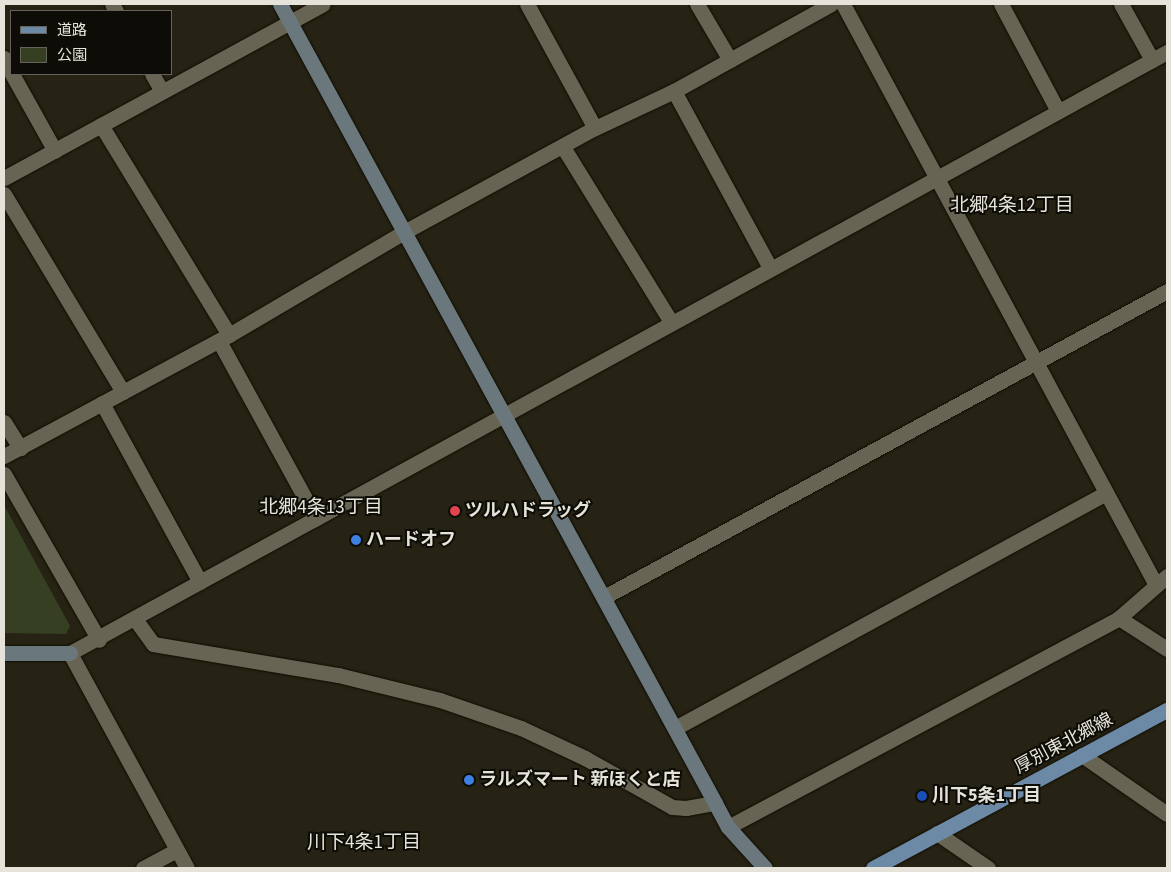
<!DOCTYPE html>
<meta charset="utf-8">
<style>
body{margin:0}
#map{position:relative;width:1171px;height:872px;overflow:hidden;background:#262314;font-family:"Source Sans 3","Noto Sans JP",sans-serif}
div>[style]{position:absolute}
.green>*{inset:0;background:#363f22}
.roads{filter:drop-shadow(0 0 1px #0f0c02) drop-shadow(0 0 1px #0f0c02)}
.street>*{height:15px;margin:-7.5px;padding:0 7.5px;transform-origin:7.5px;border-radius:7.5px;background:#686453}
.secondary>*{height:15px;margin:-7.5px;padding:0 7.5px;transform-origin:7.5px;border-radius:7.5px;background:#6a777c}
.primary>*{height:15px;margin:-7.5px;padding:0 7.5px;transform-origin:7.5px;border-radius:7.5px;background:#6c8aa6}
.dots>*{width:14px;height:14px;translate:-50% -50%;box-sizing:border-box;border:2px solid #0d0c06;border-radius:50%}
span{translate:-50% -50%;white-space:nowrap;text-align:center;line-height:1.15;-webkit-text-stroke:4px #0d0c06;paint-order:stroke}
.poi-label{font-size:18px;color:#e6e4da;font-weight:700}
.left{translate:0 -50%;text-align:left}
.street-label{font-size:18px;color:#e6e4da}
.neighbourhood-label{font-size:19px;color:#e6e4da}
.frame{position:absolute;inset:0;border:5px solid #e6e4da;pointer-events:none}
.legend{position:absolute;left:10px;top:10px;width:162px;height:65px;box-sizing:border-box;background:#0d0c06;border:1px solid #64625b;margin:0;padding:6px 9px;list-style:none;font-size:15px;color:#e6e4da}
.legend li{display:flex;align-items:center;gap:10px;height:25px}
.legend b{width:25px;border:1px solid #64625b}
</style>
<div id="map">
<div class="green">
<div style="clip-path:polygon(4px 505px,70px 626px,66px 634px,4px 633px)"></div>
</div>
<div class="roads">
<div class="street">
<div style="left:112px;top:4px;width:8px;rotate:60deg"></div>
<div style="left:527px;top:4px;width:141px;rotate:61.3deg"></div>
<div style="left:697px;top:4px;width:65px;rotate:59.5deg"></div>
<div style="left:843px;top:4px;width:660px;rotate:61.69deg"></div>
<div style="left:1001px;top:4px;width:121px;rotate:62deg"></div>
<div style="left:1121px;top:4px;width:64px;rotate:61deg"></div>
<div style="left:4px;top:58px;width:16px;rotate:63deg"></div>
<div style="left:12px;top:74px;width:88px;rotate:60.8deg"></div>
<div style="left:152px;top:74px;width:20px;rotate:60deg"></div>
<div style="left:674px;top:91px;width:201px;rotate:61.5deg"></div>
<div style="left:101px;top:125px;width:246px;rotate:58.6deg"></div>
<div style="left:563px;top:147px;width:206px;rotate:58.3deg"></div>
<div style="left:4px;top:178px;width:363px;rotate:-28.6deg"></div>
<div style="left:4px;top:194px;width:231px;rotate:59deg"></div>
<div style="left:219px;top:341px;width:202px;rotate:61.3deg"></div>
<div style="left:102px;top:403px;width:204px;rotate:61.3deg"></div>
<div style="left:4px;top:422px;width:31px;rotate:58deg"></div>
<div style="left:4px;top:456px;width:255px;rotate:-28.3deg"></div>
<div style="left:229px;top:335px;width:203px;rotate:-30.5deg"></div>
<div style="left:404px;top:232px;width:217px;rotate:-28.6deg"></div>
<div style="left:595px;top:128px;width:87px;rotate:-25.1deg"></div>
<div style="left:674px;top:91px;width:179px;rotate:-29deg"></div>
<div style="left:4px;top:474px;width:191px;rotate:60.2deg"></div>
<div style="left:604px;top:597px;width:641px;rotate:-28.52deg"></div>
<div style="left:1119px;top:618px;width:57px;rotate:32.9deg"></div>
<div style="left:135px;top:619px;width:31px;rotate:54deg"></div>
<div style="left:153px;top:644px;width:188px;rotate:9.5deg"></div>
<div style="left:338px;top:675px;width:105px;rotate:13.8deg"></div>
<div style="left:440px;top:700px;width:86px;rotate:19.1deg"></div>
<div style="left:521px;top:728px;width:71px;rotate:25.1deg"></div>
<div style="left:585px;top:758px;width:100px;rotate:29.4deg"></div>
<div style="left:672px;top:807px;width:14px;rotate:4deg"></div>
<div style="left:686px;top:808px;width:29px;rotate:-10deg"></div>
<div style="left:675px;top:728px;width:489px;rotate:-28.6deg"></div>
<div style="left:1082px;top:755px;width:103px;rotate:34.8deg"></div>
<div style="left:728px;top:827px;width:443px;rotate:-28.1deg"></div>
<div style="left:1119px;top:618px;width:64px;rotate:-41.2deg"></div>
<div style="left:937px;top:833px;width:62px;rotate:34.5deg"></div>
<div style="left:143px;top:868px;width:38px;rotate:-28deg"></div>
<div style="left:187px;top:868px;width:245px;rotate:-118.6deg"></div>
<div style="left:70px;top:653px;width:1251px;rotate:-28.72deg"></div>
</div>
<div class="secondary">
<div style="left:280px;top:4px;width:910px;rotate:61.43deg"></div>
<div style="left:715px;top:803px;width:27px;rotate:62deg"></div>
<div style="left:728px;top:827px;width:55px;rotate:47.9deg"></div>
<div style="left:4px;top:653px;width:66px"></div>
</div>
<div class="primary">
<div style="left:873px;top:868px;width:334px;rotate:-28.3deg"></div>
</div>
</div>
<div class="dots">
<div style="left:455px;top:511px;background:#e0444e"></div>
<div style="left:356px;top:540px;background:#3f7fe0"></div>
<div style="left:469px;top:780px;background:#3f7fe0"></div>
<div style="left:922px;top:796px;background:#1a4fb4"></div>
</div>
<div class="poi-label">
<span class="left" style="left:465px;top:511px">ツルハドラッグ</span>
<span class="left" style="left:366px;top:540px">ハードオフ</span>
<span class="left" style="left:479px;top:780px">ラルズマート 新ほくと店</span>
<span class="left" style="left:932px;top:796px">川下5条1丁目</span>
</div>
<div class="street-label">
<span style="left:1064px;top:744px;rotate:-28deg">厚別東北郷線</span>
</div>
<div class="neighbourhood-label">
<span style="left:1012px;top:206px">北郷4条12丁目</span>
<span style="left:321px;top:508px">北郷4条13丁目</span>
<span style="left:364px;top:843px">川下4条1丁目</span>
</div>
<div class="frame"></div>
<ul class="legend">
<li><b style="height:6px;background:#6c8aa6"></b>道路</li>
<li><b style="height:14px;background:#363f22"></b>公園</li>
</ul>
</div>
